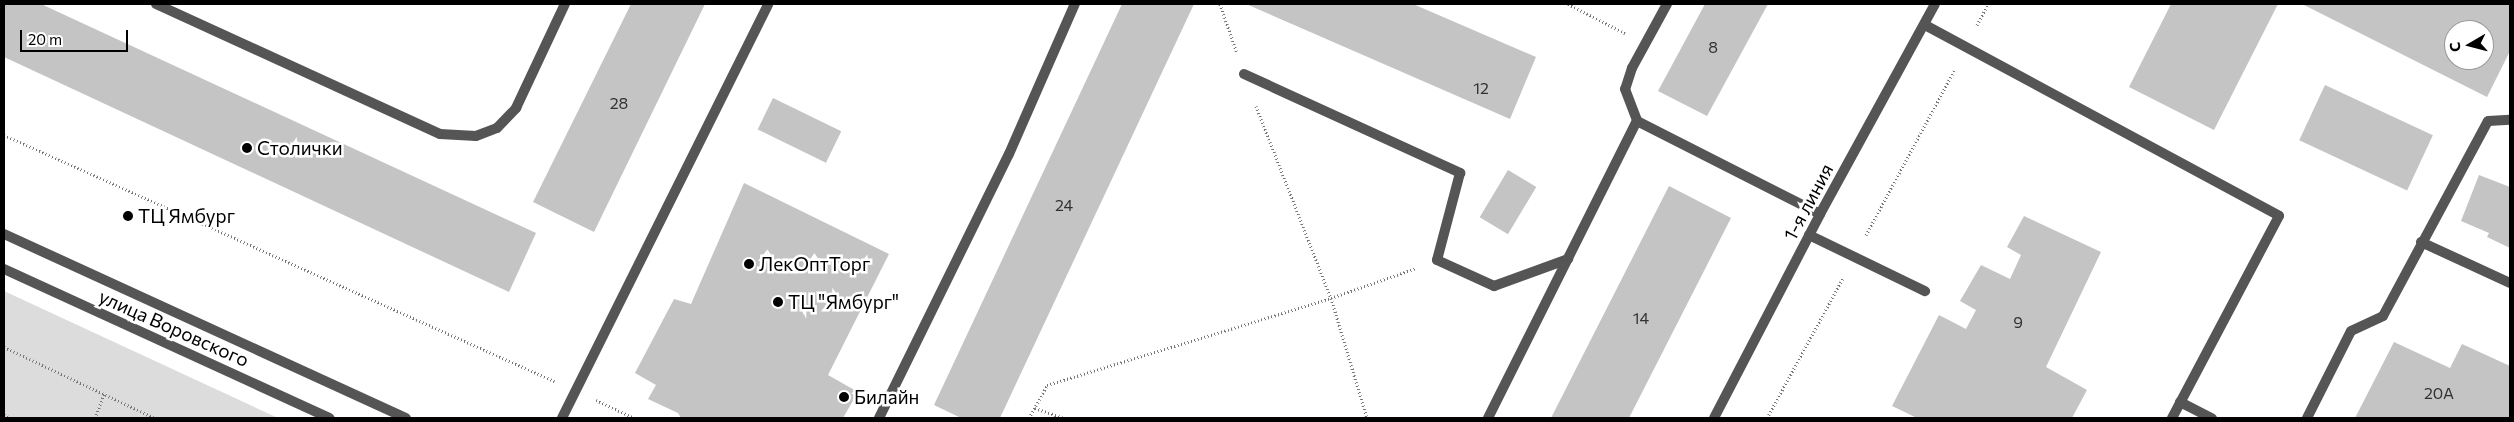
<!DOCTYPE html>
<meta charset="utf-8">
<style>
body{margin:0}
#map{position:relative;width:2514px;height:422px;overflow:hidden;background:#fff;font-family:Commissioner,sans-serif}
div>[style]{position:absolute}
.green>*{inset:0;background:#dcdcdc}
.building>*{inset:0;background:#c4c4c4;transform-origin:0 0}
.path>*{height:3px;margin-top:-1.5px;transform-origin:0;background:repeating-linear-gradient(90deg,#777 0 1px,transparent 0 3.5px)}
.service>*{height:10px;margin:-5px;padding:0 5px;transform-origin:5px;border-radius:5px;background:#555}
.minor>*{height:10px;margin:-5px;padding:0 5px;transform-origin:5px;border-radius:5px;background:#555}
.tertiary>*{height:10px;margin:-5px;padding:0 5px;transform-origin:5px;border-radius:5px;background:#555}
.dots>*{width:14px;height:14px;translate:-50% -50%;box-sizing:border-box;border:2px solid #fff;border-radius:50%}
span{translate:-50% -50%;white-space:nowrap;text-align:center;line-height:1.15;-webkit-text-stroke:5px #fff;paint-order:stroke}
.number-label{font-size:16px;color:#313131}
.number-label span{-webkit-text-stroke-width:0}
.poi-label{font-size:19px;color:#000}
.left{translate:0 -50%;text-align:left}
.street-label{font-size:19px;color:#000}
.frame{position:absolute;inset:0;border:5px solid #000;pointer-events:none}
.north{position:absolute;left:2444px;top:20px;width:50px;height:50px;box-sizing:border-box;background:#fff;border:1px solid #999;border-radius:50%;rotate:262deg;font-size:14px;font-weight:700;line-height:20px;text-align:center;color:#000}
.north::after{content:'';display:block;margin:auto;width:18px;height:22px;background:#000;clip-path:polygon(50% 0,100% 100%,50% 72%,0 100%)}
.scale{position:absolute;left:20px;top:30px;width:108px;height:22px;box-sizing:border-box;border:2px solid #000;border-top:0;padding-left:6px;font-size:15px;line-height:18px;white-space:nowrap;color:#000;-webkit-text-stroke:4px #fff;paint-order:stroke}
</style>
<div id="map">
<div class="green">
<div style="clip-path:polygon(4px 291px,278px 418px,4px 418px)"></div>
</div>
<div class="building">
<div style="clip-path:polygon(4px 4px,41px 4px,536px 233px,509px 292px,4px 57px)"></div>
<div style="clip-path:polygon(631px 4px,705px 4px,594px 232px,533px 202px)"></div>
<div style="clip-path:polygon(1122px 4px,1194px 4px,1000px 418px,961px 418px,934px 405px)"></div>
<div style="clip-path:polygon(1246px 4px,1413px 4px,1536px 57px,1510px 119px)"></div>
<div style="clip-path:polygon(1705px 4px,1768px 4px,1707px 116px,1658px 91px)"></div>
<div style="clip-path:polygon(2171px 4px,2278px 4px,2214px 130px,2129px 87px)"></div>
<div style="clip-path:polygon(evenodd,2302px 4px,2510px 4px,2510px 51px,2487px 97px,2302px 4px,2454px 30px,2484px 30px,2484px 60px,2454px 60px,2454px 30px)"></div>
<div style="left:2325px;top:85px;width:119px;height:61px;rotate:25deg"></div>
<div style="left:773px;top:98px;width:76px;height:35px;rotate:26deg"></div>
<div style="left:1508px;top:170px;width:33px;height:55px;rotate:31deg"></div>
<div style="clip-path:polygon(2479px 175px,2510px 187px,2510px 248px,2487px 237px,2489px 233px,2461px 221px)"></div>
<div style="clip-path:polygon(744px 183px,889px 254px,828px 375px,858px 392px,843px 418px,681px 418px,678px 413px,648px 399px,656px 385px,635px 373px,674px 299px,691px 304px)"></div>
<div style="clip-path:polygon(1669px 186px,1731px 218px,1629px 418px,1551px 418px)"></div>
<div style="clip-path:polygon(2024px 216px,2101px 252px,2046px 367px,2087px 390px,2072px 418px,1917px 418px,1892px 406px,1939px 315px,1966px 329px,1976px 310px,1960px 301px,1981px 265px,2010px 279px,2021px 255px,2007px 247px)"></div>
<div style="clip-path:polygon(2394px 342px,2450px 368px,2462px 344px,2510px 366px,2510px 418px,2355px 418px)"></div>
</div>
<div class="path">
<div style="left:1220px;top:4px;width:52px;rotate:70.9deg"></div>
<div style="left:1568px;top:4px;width:64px;rotate:27deg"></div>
<div style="left:1977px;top:25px;width:24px;rotate:-62deg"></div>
<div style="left:1256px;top:106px;width:206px;rotate:68.7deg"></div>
<div style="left:1331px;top:298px;width:90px;rotate:-19.4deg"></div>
<div style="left:4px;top:135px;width:603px;rotate:24.1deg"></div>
<div style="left:1866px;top:235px;width:188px;rotate:-61.8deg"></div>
<div style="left:4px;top:347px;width:167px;rotate:25.2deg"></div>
<div style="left:596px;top:400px;width:42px;rotate:25.3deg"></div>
<div style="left:1035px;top:408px;width:31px;rotate:19deg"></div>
<div style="left:4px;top:415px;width:8px;rotate:23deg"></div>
<div style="left:95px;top:418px;width:26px;rotate:-69deg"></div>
<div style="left:1029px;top:418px;width:38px;rotate:-61deg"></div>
<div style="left:1047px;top:385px;width:297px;rotate:-17deg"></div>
<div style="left:1331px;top:298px;width:125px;rotate:73.3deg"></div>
<div style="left:1767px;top:418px;width:159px;rotate:-61.5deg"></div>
</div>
<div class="service">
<div style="left:156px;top:4px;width:312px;rotate:24.6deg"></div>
<div style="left:440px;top:134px;width:36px;rotate:3deg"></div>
<div style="left:476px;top:136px;width:22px;rotate:-21deg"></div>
<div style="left:497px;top:128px;width:28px;rotate:-46deg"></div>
<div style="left:516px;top:108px;width:115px;rotate:-64.8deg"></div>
<div style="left:1667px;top:4px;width:73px;rotate:118.7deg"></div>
<div style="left:1632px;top:68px;width:22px;rotate:108deg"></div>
<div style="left:1625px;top:89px;width:34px;rotate:69deg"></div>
<div style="left:1637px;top:121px;width:205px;rotate:26.9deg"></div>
<div style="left:1925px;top:25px;width:402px;rotate:28.3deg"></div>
<div style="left:2279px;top:216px;width:229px;rotate:117.9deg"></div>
<div style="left:1244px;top:74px;width:238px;rotate:24.6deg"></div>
<div style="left:1460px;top:173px;width:90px;rotate:104.8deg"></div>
<div style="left:1437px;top:260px;width:63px;rotate:24.5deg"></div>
<div style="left:1494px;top:286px;width:79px;rotate:-20deg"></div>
<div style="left:1809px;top:235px;width:129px;rotate:25.8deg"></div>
<div style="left:2421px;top:242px;width:98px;rotate:24.7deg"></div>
<div style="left:2180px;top:402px;width:36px;rotate:27deg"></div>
<div style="left:562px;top:418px;width:462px;rotate:-63.5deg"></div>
<div style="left:879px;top:418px;width:294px;rotate:-63.8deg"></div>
<div style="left:1009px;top:154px;width:164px;rotate:-66.3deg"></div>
<div style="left:1488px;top:418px;width:332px;rotate:-63.4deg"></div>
<div style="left:2307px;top:418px;width:97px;rotate:-63.2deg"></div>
<div style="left:2351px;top:331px;width:35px;rotate:-25deg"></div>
<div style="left:2383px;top:316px;width:221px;rotate:-61.7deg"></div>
<div style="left:2488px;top:121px;width:22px;rotate:-3deg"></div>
</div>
<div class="minor">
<div style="left:1714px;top:418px;width:230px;rotate:-62.5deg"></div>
<div style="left:1820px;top:214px;width:239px;rotate:-61.3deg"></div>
</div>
<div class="tertiary">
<div style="left:4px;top:234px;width:442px;rotate:24.6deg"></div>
<div style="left:4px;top:269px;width:358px;rotate:24.6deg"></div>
</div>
<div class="dots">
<div style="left:247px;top:148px;background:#000"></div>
<div style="left:128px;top:216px;background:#000"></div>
<div style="left:749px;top:264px;background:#000"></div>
<div style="left:778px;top:302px;background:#000"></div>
<div style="left:844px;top:397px;background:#000"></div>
</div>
<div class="number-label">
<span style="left:1713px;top:47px">8</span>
<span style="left:1481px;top:88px">12</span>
<span style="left:619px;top:103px">28</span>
<span style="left:1064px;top:205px">24</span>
<span style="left:1641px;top:318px">14</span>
<span style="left:2018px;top:322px">9</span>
<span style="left:2439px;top:393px">20А</span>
</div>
<div class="poi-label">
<span class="left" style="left:257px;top:148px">Столички</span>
<span class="left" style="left:138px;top:216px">ТЦ Ямбург</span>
<span class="left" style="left:759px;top:264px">ЛекОптТорг</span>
<span class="left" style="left:788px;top:302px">ТЦ "Ямбург"</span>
<span class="left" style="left:854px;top:397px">Билайн</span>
</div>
<div class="street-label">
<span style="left:1808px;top:202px;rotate:-62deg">1-я линия</span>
<span style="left:174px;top:328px;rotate:24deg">улица Воровского</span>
</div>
<div class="frame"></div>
<div class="north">С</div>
<div class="scale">20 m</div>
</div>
